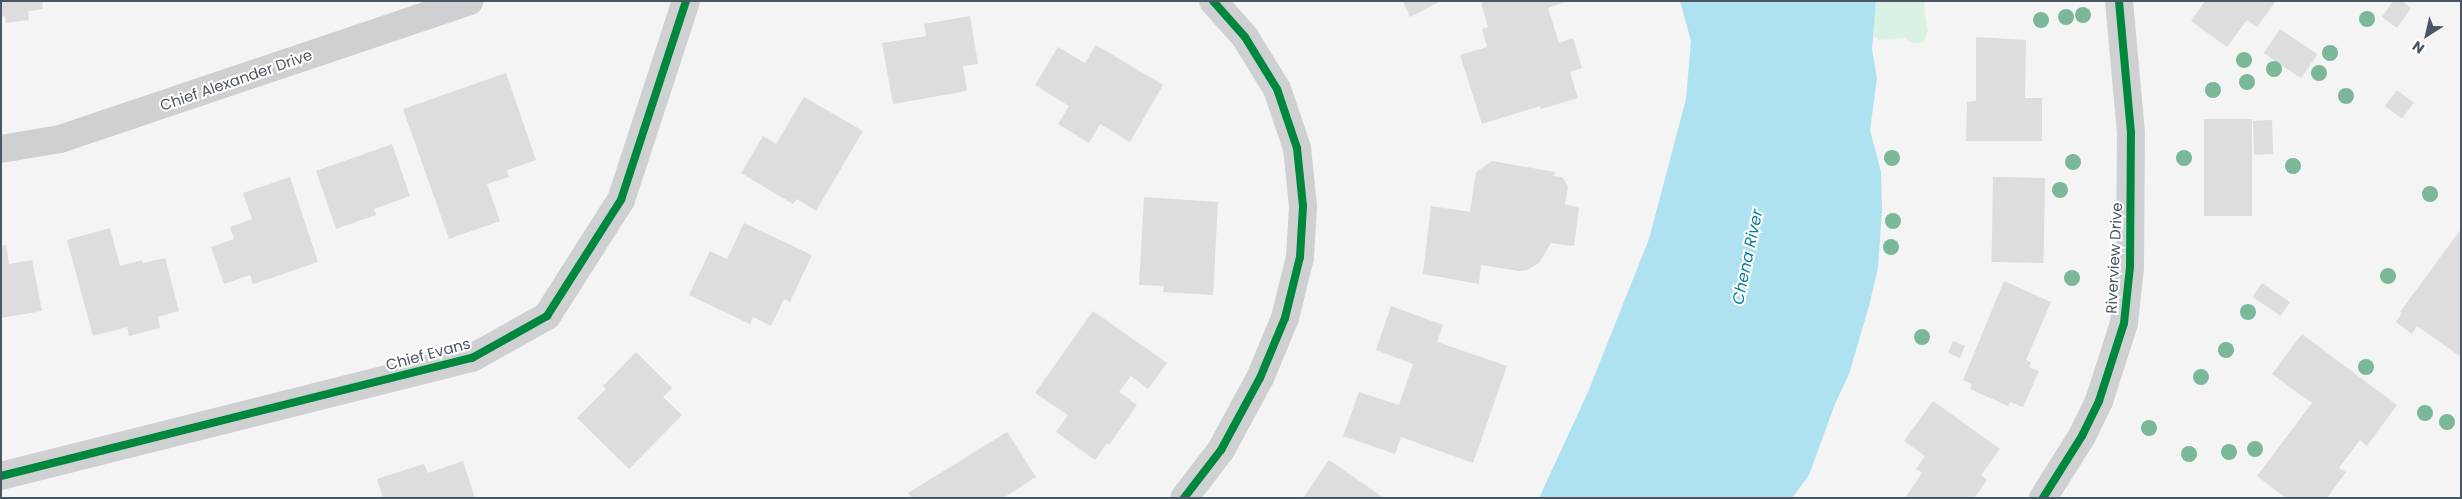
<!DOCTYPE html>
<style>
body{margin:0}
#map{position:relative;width:2462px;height:499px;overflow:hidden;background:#f4f4f4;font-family:Poppins,sans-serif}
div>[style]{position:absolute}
.green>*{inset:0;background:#d9f2e3}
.water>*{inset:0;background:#aee2f0}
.building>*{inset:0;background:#ddddde;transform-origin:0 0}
.minor>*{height:28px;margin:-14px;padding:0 14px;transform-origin:14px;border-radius:14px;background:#ced0d2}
.cycleway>*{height:8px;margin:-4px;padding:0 4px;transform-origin:4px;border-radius:4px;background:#00873e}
.trees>*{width:16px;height:16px;margin:-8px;border-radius:50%;background:#7ab899}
span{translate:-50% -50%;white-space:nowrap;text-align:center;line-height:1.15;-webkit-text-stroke:4px #fff;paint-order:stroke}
.street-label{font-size:15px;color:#4a5661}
.water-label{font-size:16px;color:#0c7c9b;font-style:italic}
.frame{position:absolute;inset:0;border:2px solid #4a5661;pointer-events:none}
.north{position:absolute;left:2402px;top:10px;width:50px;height:50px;-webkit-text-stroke:4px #fff;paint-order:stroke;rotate:215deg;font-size:14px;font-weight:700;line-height:20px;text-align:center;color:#4a5661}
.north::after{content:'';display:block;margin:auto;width:18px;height:22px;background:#4a5661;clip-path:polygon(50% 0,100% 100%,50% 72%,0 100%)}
</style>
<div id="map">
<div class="green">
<div style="clip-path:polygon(1876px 1px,1925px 1px,1924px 11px,1928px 30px,1924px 42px,1914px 44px,1904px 38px,1879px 40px,1873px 35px)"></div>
</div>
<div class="water">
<div style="clip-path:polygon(1680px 1px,1876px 1px,1872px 49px,1877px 78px,1870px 130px,1881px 172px,1882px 210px,1878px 268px,1869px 306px,1849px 374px,1835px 404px,1809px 475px,1792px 498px,1539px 498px,1588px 392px,1649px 239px,1686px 99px,1691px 41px)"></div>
</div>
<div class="building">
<div style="clip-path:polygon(1px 1px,42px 1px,43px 9px,28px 11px,29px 20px,6px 23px,5px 16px,1px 17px)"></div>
<div style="clip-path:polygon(1403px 1px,1441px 1px,1410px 17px)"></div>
<div style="clip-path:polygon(1487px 1px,1568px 1px,1548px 8px,1559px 43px,1573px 38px,1582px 68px,1570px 72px,1578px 98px,1541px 109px,1540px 106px,1482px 124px,1460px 55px,1487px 47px,1482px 29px,1488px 27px,1481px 3px)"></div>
<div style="clip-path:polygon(2205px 1px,2276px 1px,2257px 27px,2247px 20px,2227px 47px,2191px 21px)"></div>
<div style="clip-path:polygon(2393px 1px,2402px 1px,2411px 8px,2397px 28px,2382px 17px)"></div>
<div style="clip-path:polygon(970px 16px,978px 64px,963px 66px,967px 91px,893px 104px,882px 43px,926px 36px,924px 24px)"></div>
<div style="left:2280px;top:29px;width:45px;height:29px;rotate:34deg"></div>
<div style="clip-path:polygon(1976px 37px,2026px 40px,2025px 98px,2042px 98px,2042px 141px,1966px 141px,1967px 102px,1976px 101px)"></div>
<div style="clip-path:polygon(1096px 45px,1163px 85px,1130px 142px,1100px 124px,1089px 143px,1058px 124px,1069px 106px,1035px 85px,1058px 47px,1085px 63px)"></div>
<div style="clip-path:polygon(506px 73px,536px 160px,507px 170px,509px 177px,487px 184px,500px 221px,449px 239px,403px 109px)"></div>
<div style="left:2397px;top:90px;width:21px;height:20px;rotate:37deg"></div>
<div style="clip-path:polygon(804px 97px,863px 131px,816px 211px,797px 199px,793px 204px,741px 173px,763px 136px,776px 144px)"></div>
<div style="left:2204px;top:119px;width:48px;height:97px"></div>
<div style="left:2272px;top:120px;width:34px;height:19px;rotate:88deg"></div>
<div style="clip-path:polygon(392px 144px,410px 196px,374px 209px,376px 215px,336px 229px,316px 171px)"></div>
<div style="clip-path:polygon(1492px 161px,1555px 172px,1554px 176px,1562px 177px,1568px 186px,1565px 204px,1579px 208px,1574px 246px,1551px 243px,1539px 263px,1527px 270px,1519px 271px,1481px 265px,1479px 284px,1423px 274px,1431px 206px,1470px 212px,1476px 172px)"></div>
<div style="clip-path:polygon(290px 177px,318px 262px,253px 284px,250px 275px,224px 284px,211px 247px,234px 239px,230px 227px,252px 219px,243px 193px)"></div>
<div style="left:1993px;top:177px;width:52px;height:85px;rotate:1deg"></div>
<div style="clip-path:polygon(1144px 197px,1218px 202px,1213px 295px,1163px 292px,1164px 286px,1139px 285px)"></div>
<div style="clip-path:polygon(744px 223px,812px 255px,790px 302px,784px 299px,771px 326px,753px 317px,750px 324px,689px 295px,710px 251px,727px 259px)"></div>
<div style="clip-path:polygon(110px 228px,120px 266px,142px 260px,143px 263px,165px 258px,179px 311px,158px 317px,160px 328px,129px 336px,127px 327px,93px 336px,67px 240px)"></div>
<div style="clip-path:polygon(2461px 229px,2461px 357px,2417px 326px,2412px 334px,2396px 322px,2402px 313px,2400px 312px)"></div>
<div style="clip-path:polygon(6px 245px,9px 264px,32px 260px,42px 311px,1px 318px,1px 246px)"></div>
<div style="clip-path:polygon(2004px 281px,2051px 302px,2026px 360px,2031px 362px,2029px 367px,2039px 371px,2023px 407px,2010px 402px,2008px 406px,1970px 389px,1972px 384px,1963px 380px)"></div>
<div style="left:2262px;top:283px;width:34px;height:17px;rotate:34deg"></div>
<div style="clip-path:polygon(1391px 306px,1443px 325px,1437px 342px,1507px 366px,1473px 463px,1401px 437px,1395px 454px,1343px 436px,1359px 392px,1399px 405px,1413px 364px,1376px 350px)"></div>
<div style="clip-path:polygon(1093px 311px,1167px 363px,1148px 389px,1131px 376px,1119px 392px,1137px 405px,1109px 445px,1107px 443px,1095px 460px,1056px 432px,1068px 415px,1035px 393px)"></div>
<div style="clip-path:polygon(2302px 334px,2397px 405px,2367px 446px,2360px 440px,2339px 468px,2346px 472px,2327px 498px,2286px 498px,2257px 476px,2312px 403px,2272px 374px)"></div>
<div style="left:1953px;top:341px;width:13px;height:13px;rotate:23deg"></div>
<div style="clip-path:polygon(636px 352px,672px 388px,663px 397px,682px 415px,629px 469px,577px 418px,606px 389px,603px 386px)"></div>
<div style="clip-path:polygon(1933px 401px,2000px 449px,1981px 475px,1987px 480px,1974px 498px,1905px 498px,1922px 473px,1916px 469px,1925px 456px,1904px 441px)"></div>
<div style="clip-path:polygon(1007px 432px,1036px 477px,1003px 498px,911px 498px,908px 493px)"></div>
<div style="clip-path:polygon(1329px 460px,1384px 498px,1303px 498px)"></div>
<div style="clip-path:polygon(463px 461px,475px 498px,383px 498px,377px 479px,424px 464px,428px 473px)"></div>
</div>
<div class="minor">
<div style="left:1px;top:149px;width:60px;rotate:-9.6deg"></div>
<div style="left:60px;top:139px;width:432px;rotate:-18.6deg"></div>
<div style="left:1px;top:476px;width:486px;rotate:-14.1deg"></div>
<div style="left:472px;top:358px;width:86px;rotate:-29.2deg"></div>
<div style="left:547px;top:316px;width:138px;rotate:-57.5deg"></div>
<div style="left:621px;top:200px;width:209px;rotate:-71.9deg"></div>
<div style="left:1184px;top:498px;width:61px;rotate:-52.4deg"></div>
<div style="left:1221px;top:450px;width:82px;rotate:-61.6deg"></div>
<div style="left:1260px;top:378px;width:65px;rotate:-67.4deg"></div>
<div style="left:1285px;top:318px;width:63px;rotate:-76.2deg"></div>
<div style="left:1300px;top:257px;width:51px;rotate:-86.6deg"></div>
<div style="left:1303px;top:206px;width:58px;rotate:-95.9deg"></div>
<div style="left:1297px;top:148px;width:62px;rotate:-108.7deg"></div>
<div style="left:1277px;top:89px;width:61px;rotate:-121.6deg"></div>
<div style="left:1245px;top:37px;width:48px;rotate:-131.6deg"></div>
<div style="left:2043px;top:498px;width:73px;rotate:-57.8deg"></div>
<div style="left:2082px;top:436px;width:39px;rotate:-64deg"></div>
<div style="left:2099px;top:401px;width:82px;rotate:-72.2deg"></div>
<div style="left:2124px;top:323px;width:56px;rotate:-83.9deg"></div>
<div style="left:2130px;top:267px;width:134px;rotate:-89.6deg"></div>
<div style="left:2131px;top:133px;width:133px;rotate:-95.2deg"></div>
</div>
<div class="cycleway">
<div style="left:1px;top:476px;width:486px;rotate:-14.1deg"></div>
<div style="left:472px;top:358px;width:86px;rotate:-29.2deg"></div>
<div style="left:547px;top:316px;width:138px;rotate:-57.5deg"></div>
<div style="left:621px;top:200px;width:209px;rotate:-71.9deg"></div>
<div style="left:1184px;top:498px;width:61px;rotate:-52.4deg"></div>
<div style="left:1221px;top:450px;width:82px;rotate:-61.6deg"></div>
<div style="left:1260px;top:378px;width:65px;rotate:-67.4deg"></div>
<div style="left:1285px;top:318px;width:63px;rotate:-76.2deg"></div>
<div style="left:1300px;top:257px;width:51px;rotate:-86.6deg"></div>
<div style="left:1303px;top:206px;width:58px;rotate:-95.9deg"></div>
<div style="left:1297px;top:148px;width:62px;rotate:-108.7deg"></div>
<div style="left:1277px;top:89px;width:61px;rotate:-121.6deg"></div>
<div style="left:1245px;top:37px;width:48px;rotate:-131.6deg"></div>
<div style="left:2043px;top:498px;width:73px;rotate:-57.8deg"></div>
<div style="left:2082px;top:436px;width:39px;rotate:-64deg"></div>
<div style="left:2099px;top:401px;width:82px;rotate:-72.2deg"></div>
<div style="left:2124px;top:323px;width:56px;rotate:-83.9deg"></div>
<div style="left:2130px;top:267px;width:134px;rotate:-89.6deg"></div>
<div style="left:2131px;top:133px;width:133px;rotate:-95.2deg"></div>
</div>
<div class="trees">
<div style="left:2083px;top:15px"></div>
<div style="left:2066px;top:17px"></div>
<div style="left:2367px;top:19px"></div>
<div style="left:2041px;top:20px"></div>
<div style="left:2330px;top:53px"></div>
<div style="left:2244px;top:60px"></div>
<div style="left:2274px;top:69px"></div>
<div style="left:2319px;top:73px"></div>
<div style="left:2247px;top:82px"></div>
<div style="left:2213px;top:90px"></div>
<div style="left:2346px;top:96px"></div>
<div style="left:1892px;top:158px"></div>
<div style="left:2184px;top:158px"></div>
<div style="left:2073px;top:162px"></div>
<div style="left:2293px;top:166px"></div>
<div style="left:2060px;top:190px"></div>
<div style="left:2430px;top:194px"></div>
<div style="left:1893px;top:221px"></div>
<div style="left:1891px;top:247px"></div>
<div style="left:2388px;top:276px"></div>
<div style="left:2072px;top:278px"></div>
<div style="left:2248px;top:312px"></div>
<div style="left:1922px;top:337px"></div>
<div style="left:2226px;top:350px"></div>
<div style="left:2366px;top:367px"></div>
<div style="left:2201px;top:377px"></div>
<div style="left:2425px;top:413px"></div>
<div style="left:2447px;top:422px"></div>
<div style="left:2149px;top:428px"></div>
<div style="left:2255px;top:449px"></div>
<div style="left:2229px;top:452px"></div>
<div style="left:2189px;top:454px"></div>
</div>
<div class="street-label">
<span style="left:236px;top:80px;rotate:-19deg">Chief Alexander Drive</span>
<span style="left:2114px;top:258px;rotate:-87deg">Riverview Drive</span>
<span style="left:428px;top:354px;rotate:-15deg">Chief Evans</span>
</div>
<div class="water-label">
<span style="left:1748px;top:257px;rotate:-78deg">Chena River</span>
</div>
<div class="frame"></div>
<div class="north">N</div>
</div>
